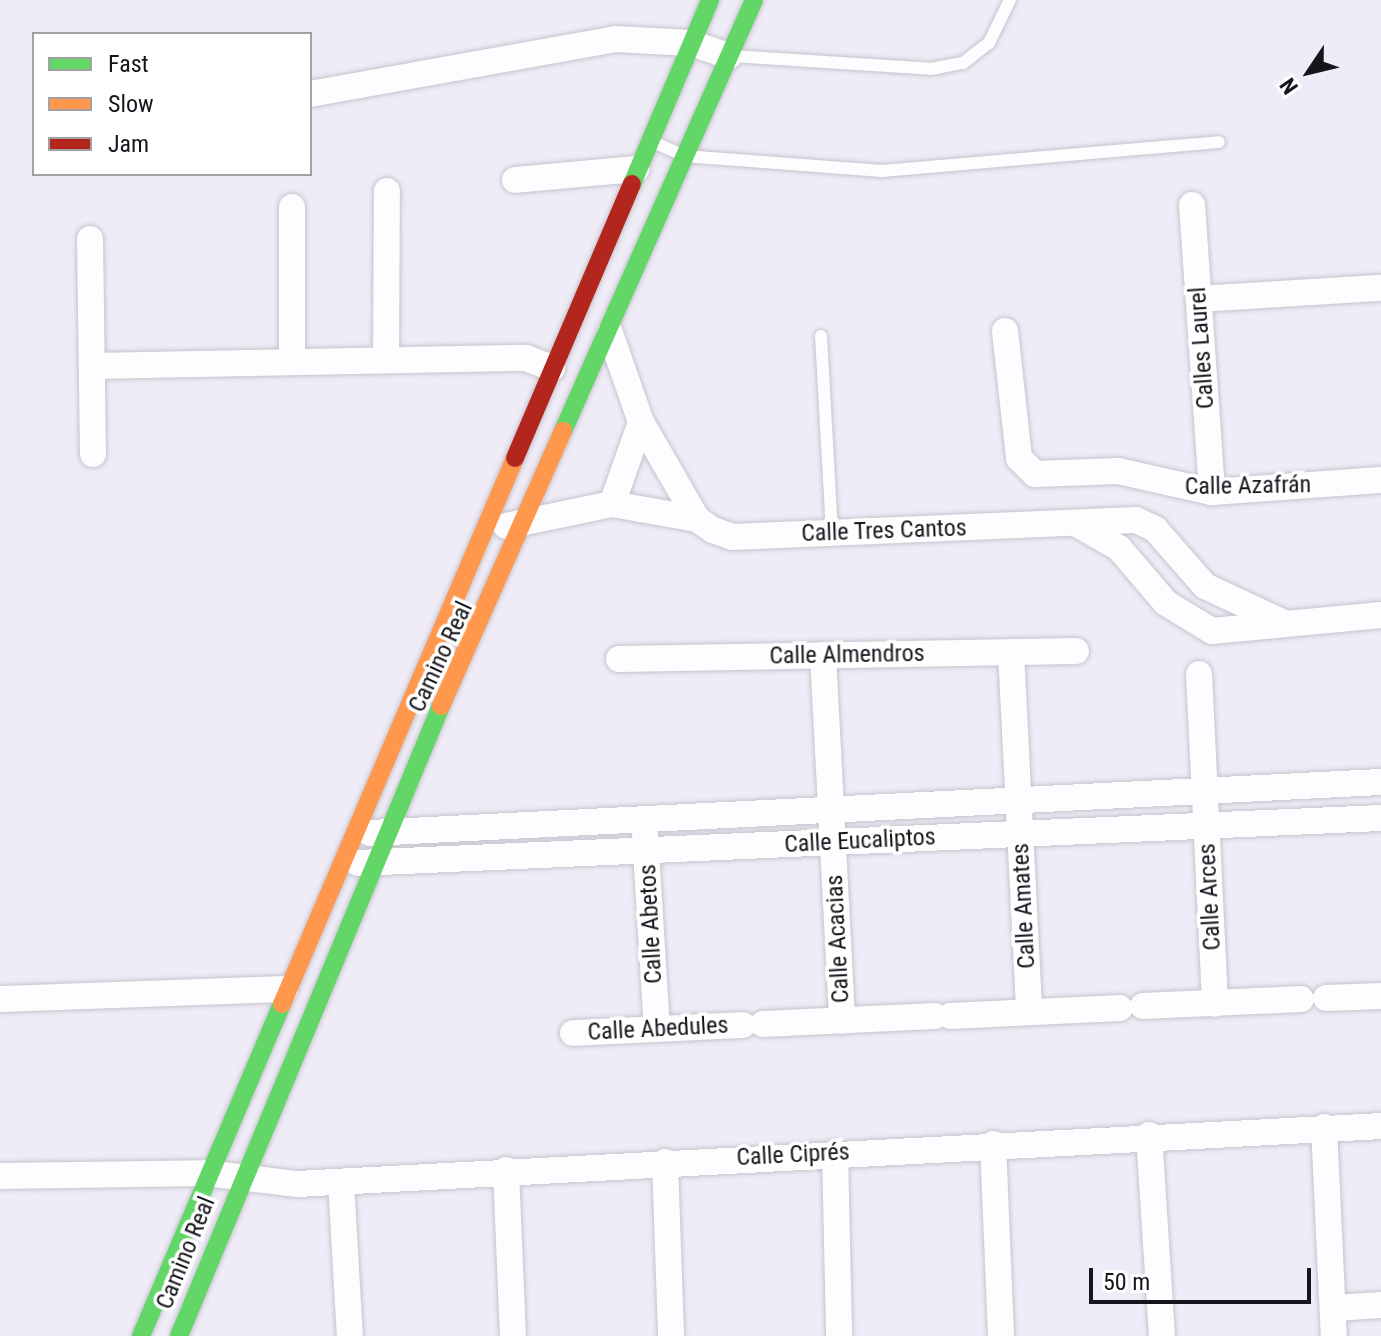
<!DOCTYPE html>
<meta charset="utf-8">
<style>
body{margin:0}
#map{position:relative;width:1381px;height:1336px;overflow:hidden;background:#efecf7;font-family:"Roboto Condensed",sans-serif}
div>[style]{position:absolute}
.roads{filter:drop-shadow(0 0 2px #c6c4cd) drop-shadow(0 0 2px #c6c4cd)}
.lane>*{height:12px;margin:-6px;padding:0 6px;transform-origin:6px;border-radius:6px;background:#fdfcfe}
.street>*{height:26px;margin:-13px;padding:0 13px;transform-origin:13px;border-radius:13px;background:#fdfcfe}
.fast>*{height:18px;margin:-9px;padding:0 9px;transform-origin:9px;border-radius:9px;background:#63d668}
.slow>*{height:18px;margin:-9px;padding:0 9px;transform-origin:9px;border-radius:9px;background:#ff974d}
.jam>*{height:18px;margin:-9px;padding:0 9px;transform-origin:9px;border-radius:9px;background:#b3261e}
span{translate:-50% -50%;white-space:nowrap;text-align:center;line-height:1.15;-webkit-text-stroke:7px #fff;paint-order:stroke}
.street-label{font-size:24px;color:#17151c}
.legend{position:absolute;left:32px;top:32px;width:280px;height:144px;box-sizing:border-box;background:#fff;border:2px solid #a2a1a4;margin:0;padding:10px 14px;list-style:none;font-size:24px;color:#17151c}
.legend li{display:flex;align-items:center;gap:16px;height:40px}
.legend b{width:40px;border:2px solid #a2a1a4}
.north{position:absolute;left:1269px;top:32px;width:80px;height:80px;-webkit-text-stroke:6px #fff;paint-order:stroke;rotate:235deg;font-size:22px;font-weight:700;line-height:32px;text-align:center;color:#17151c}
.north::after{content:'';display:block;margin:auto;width:28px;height:36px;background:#17151c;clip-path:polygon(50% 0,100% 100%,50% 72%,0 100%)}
.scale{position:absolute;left:1089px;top:1268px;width:222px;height:36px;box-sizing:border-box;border:4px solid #17151c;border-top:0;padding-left:10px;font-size:24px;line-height:28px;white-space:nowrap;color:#17151c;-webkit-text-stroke:6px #fff;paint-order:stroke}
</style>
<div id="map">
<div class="roads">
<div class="lane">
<div style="left:732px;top:56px;width:199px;rotate:3.7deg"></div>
<div style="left:931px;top:69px;width:33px;rotate:-11deg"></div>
<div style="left:963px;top:63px;width:33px;rotate:-38deg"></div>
<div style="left:989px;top:43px;width:48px;rotate:-64deg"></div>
<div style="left:651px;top:141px;width:36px;rotate:24deg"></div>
<div style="left:684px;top:156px;width:199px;rotate:4.3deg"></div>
<div style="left:882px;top:171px;width:338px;rotate:-4.9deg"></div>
<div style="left:821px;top:336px;width:198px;rotate:86.8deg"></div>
</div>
<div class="street">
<div style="left:310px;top:94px;width:311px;rotate:-10.2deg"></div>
<div style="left:616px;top:39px;width:75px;rotate:3.1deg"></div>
<div style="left:691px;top:43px;width:40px;rotate:18.9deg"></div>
<div style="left:515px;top:180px;width:122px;rotate:-5.2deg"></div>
<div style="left:1192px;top:205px;width:288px;rotate:86deg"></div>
<div style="left:292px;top:207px;width:155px;rotate:90deg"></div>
<div style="left:90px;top:239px;width:215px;rotate:89.2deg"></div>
<div style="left:1199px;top:299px;width:182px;rotate:-3.5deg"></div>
<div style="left:1005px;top:331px;width:128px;rotate:83.7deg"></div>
<div style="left:1019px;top:458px;width:23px;rotate:45deg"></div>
<div style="left:1035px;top:474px;width:83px;rotate:-2.1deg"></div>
<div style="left:1118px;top:471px;width:96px;rotate:12.6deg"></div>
<div style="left:1212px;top:492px;width:169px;rotate:-4.1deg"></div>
<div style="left:610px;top:333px;width:94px;rotate:70.8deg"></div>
<div style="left:641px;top:422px;width:112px;rotate:60deg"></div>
<div style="left:697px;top:519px;width:19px;rotate:35deg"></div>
<div style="left:713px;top:530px;width:20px;rotate:20deg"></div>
<div style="left:732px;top:537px;width:404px;rotate:-2.4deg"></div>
<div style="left:1136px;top:520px;width:21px;rotate:25deg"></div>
<div style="left:1155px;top:529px;width:76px;rotate:48.7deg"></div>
<div style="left:1205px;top:586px;width:85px;rotate:25.1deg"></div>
<div style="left:386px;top:360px;width:169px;rotate:-89.7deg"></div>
<div style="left:92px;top:366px;width:434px;rotate:-1.1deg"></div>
<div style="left:526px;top:358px;width:28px;rotate:21deg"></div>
<div style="left:612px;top:504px;width:87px;rotate:-70.5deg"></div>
<div style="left:1075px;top:523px;width:51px;rotate:29.6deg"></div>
<div style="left:1119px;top:548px;width:72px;rotate:49.5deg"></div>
<div style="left:1166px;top:603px;width:54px;rotate:31.3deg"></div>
<div style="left:1212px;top:631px;width:170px;rotate:-5.4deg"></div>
<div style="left:506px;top:526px;width:108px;rotate:-11.7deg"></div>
<div style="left:612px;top:504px;width:86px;rotate:10deg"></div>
<div style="left:1011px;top:652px;width:360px;rotate:87.1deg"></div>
<div style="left:823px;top:655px;width:366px;rotate:87deg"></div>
<div style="left:619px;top:659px;width:457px;rotate:-1deg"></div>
<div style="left:1199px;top:674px;width:330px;rotate:87.2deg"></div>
<div style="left:370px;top:833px;width:1012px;rotate:-2.89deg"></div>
<div style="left:645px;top:834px;width:195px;rotate:86.5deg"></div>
<div style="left:358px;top:863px;width:1024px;rotate:-2.52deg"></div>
<div style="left:1326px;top:998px;width:55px;rotate:-2.1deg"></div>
<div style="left:0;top:999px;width:285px;rotate:-2deg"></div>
<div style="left:1143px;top:1006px;width:158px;rotate:-2.5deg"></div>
<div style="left:950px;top:1016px;width:170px;rotate:-2.7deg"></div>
<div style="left:763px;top:1024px;width:172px;rotate:-2.7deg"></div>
<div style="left:573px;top:1033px;width:170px;rotate:-2.7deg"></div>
<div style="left:1324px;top:1127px;width:209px;rotate:87.3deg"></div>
<div style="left:1149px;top:1135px;width:201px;rotate:86.3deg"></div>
<div style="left:993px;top:1144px;width:192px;rotate:87.6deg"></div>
<div style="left:835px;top:1153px;width:183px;rotate:88.7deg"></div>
<div style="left:665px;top:1162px;width:174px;rotate:88deg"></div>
<div style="left:506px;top:1170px;width:166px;rotate:87.6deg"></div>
<div style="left:0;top:1176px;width:206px;rotate:-0.8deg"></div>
<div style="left:206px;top:1173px;width:92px;rotate:6.9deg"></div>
<div style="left:297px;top:1184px;width:1086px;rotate:-3.06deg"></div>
<div style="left:341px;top:1182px;width:154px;rotate:86.7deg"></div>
<div style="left:1334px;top:1308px;width:47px;rotate:-3.7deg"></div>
</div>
<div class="fast">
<div style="left:632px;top:184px;width:200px;rotate:-67deg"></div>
<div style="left:563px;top:431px;width:471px;rotate:-66.1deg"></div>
<div style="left:141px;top:1336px;width:361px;rotate:-67deg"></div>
<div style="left:179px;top:1336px;width:682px;rotate:-67.42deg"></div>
</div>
<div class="slow">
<div style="left:441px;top:706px;width:301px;rotate:-66.1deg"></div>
<div style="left:282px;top:1004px;width:594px;rotate:-66.89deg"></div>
</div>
<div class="jam">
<div style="left:515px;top:458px;width:298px;rotate:-66.9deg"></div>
</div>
</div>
<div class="street-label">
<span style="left:1202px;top:348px;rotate:-94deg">Calles Laurel</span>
<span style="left:1248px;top:486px;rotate:-1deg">Calle Azafrán</span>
<span style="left:884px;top:531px;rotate:-2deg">Calle Tres Cantos</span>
<span style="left:847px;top:655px;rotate:-1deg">Calle Almendros</span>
<span style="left:441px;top:657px;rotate:-65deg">Camino Real</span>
<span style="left:860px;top:841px;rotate:-3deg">Calle Eucaliptos</span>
<span style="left:1210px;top:897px;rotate:-93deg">Calle Arces</span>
<span style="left:1024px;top:906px;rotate:-93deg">Calle Amates</span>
<span style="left:651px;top:924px;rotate:-93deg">Calle Abetos</span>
<span style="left:838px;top:939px;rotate:-93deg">Calle Acacias</span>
<span style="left:658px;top:1029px;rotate:-3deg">Calle Abedules</span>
<span style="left:793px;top:1155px;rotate:-3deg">Calle Ciprés</span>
<span style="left:186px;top:1253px;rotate:-68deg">Camino Real</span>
</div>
<ul class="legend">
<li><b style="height:10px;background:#63d668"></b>Fast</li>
<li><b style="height:10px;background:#ff974d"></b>Slow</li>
<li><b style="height:10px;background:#b3261e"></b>Jam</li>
</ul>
<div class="north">N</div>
<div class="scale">50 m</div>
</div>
